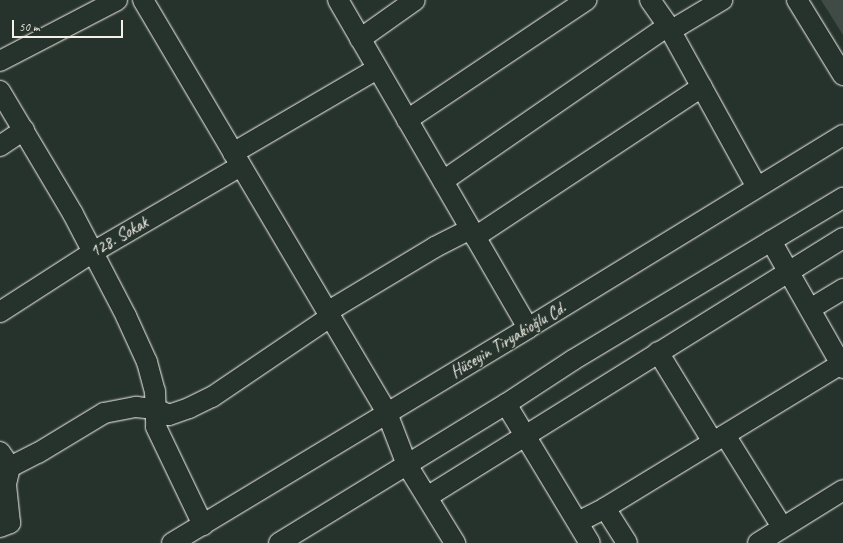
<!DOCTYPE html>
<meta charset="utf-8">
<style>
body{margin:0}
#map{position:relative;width:843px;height:543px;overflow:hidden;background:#26332d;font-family:Caveat,sans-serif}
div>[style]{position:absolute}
.green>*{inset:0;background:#414b45}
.roads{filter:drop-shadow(0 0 1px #f4f1e8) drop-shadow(0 0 1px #f4f1e8)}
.minor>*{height:20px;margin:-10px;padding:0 10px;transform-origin:10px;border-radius:10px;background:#26332d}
span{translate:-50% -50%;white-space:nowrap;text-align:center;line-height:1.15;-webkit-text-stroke:3px #26332d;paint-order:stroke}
.street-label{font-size:17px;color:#f4f1e8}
.scale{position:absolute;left:12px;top:20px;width:111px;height:18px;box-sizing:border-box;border:2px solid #f4f1e8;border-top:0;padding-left:5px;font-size:12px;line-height:14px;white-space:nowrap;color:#f4f1e8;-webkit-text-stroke:3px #26332d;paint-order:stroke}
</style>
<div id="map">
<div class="green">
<div style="clip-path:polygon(821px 0,843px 0,843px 35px)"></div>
</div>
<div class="roads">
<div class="minor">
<div style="left:143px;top:0;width:480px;rotate:59.4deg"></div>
<div style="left:387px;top:413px;width:56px;rotate:69deg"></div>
<div style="left:407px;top:465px;width:92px;rotate:58.4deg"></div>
<div style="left:338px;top:0;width:379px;rotate:59.9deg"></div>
<div style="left:650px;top:0;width:32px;rotate:55deg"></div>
<div style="left:668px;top:26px;width:184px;rotate:61.1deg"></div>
<div style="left:797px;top:0;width:88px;rotate:58.5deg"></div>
<div style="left:670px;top:31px;width:61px;rotate:-30.8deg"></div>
<div style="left:360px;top:39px;width:67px;rotate:-35.3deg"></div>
<div style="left:0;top:61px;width:132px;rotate:-27.5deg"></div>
<div style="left:0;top:91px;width:143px;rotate:59.3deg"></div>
<div style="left:73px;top:214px;width:115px;rotate:62.5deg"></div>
<div style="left:126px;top:316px;width:51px;rotate:65.5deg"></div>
<div style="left:147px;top:362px;width:30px;rotate:75deg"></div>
<div style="left:155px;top:391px;width:36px;rotate:88deg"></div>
<div style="left:156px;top:427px;width:109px;rotate:64.4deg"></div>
<div style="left:407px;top:120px;width:216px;rotate:-33.8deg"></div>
<div style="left:0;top:146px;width:29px;rotate:-34deg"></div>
<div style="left:233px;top:153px;width:167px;rotate:-30.3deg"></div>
<div style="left:443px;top:181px;width:273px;rotate:-34.6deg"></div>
<div style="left:475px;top:237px;width:272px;rotate:-33.5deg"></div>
<div style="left:771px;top:241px;width:146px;rotate:60.4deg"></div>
<div style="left:810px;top:309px;width:39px;rotate:-31deg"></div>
<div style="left:0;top:312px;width:111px;rotate:-32.8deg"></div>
<div style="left:93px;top:252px;width:171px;rotate:-30.2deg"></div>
<div style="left:327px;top:312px;width:126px;rotate:-31deg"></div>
<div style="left:435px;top:247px;width:39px;rotate:-27deg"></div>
<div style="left:658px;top:352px;width:105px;rotate:58.6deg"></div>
<div style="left:506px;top:404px;width:162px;rotate:58.9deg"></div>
<div style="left:725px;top:435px;width:108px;rotate:58.2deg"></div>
<div style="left:0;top:452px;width:18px;rotate:56deg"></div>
<div style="left:427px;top:497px;width:490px;rotate:-31.9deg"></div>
<div style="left:605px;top:508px;width:41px;rotate:57.8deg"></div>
<div style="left:578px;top:522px;width:30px;rotate:-27deg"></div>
<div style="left:605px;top:508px;width:276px;rotate:-31.4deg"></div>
<div style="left:0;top:527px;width:11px;rotate:-22deg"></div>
<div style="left:10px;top:523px;width:39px;rotate:-96deg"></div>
<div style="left:6px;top:484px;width:17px;rotate:-77deg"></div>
<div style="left:10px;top:467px;width:31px;rotate:-27deg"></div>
<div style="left:38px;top:453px;width:77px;rotate:-31.2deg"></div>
<div style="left:104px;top:413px;width:33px;rotate:-11deg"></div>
<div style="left:136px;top:407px;width:20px;rotate:6deg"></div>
<div style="left:156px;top:409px;width:14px;rotate:25deg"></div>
<div style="left:169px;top:415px;width:21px;rotate:-19deg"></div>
<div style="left:189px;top:408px;width:25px;rotate:-26deg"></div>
<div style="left:212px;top:397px;width:143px;rotate:-34.1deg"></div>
<div style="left:172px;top:543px;width:416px;rotate:-31.1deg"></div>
<div style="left:528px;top:328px;width:369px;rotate:-31.5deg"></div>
<div style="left:279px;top:543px;width:266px;rotate:-31.5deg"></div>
<div style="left:506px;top:404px;width:80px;rotate:-33.3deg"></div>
<div style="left:573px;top:360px;width:315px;rotate:-31deg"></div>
<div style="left:758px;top:543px;width:100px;rotate:-31.9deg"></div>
</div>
</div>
<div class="street-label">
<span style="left:119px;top:237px;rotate:-30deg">128. Sokak</span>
<span style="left:508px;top:340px;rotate:-31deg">Hüseyin Tiryakioğlu Cd.</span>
</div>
<div class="scale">50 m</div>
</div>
